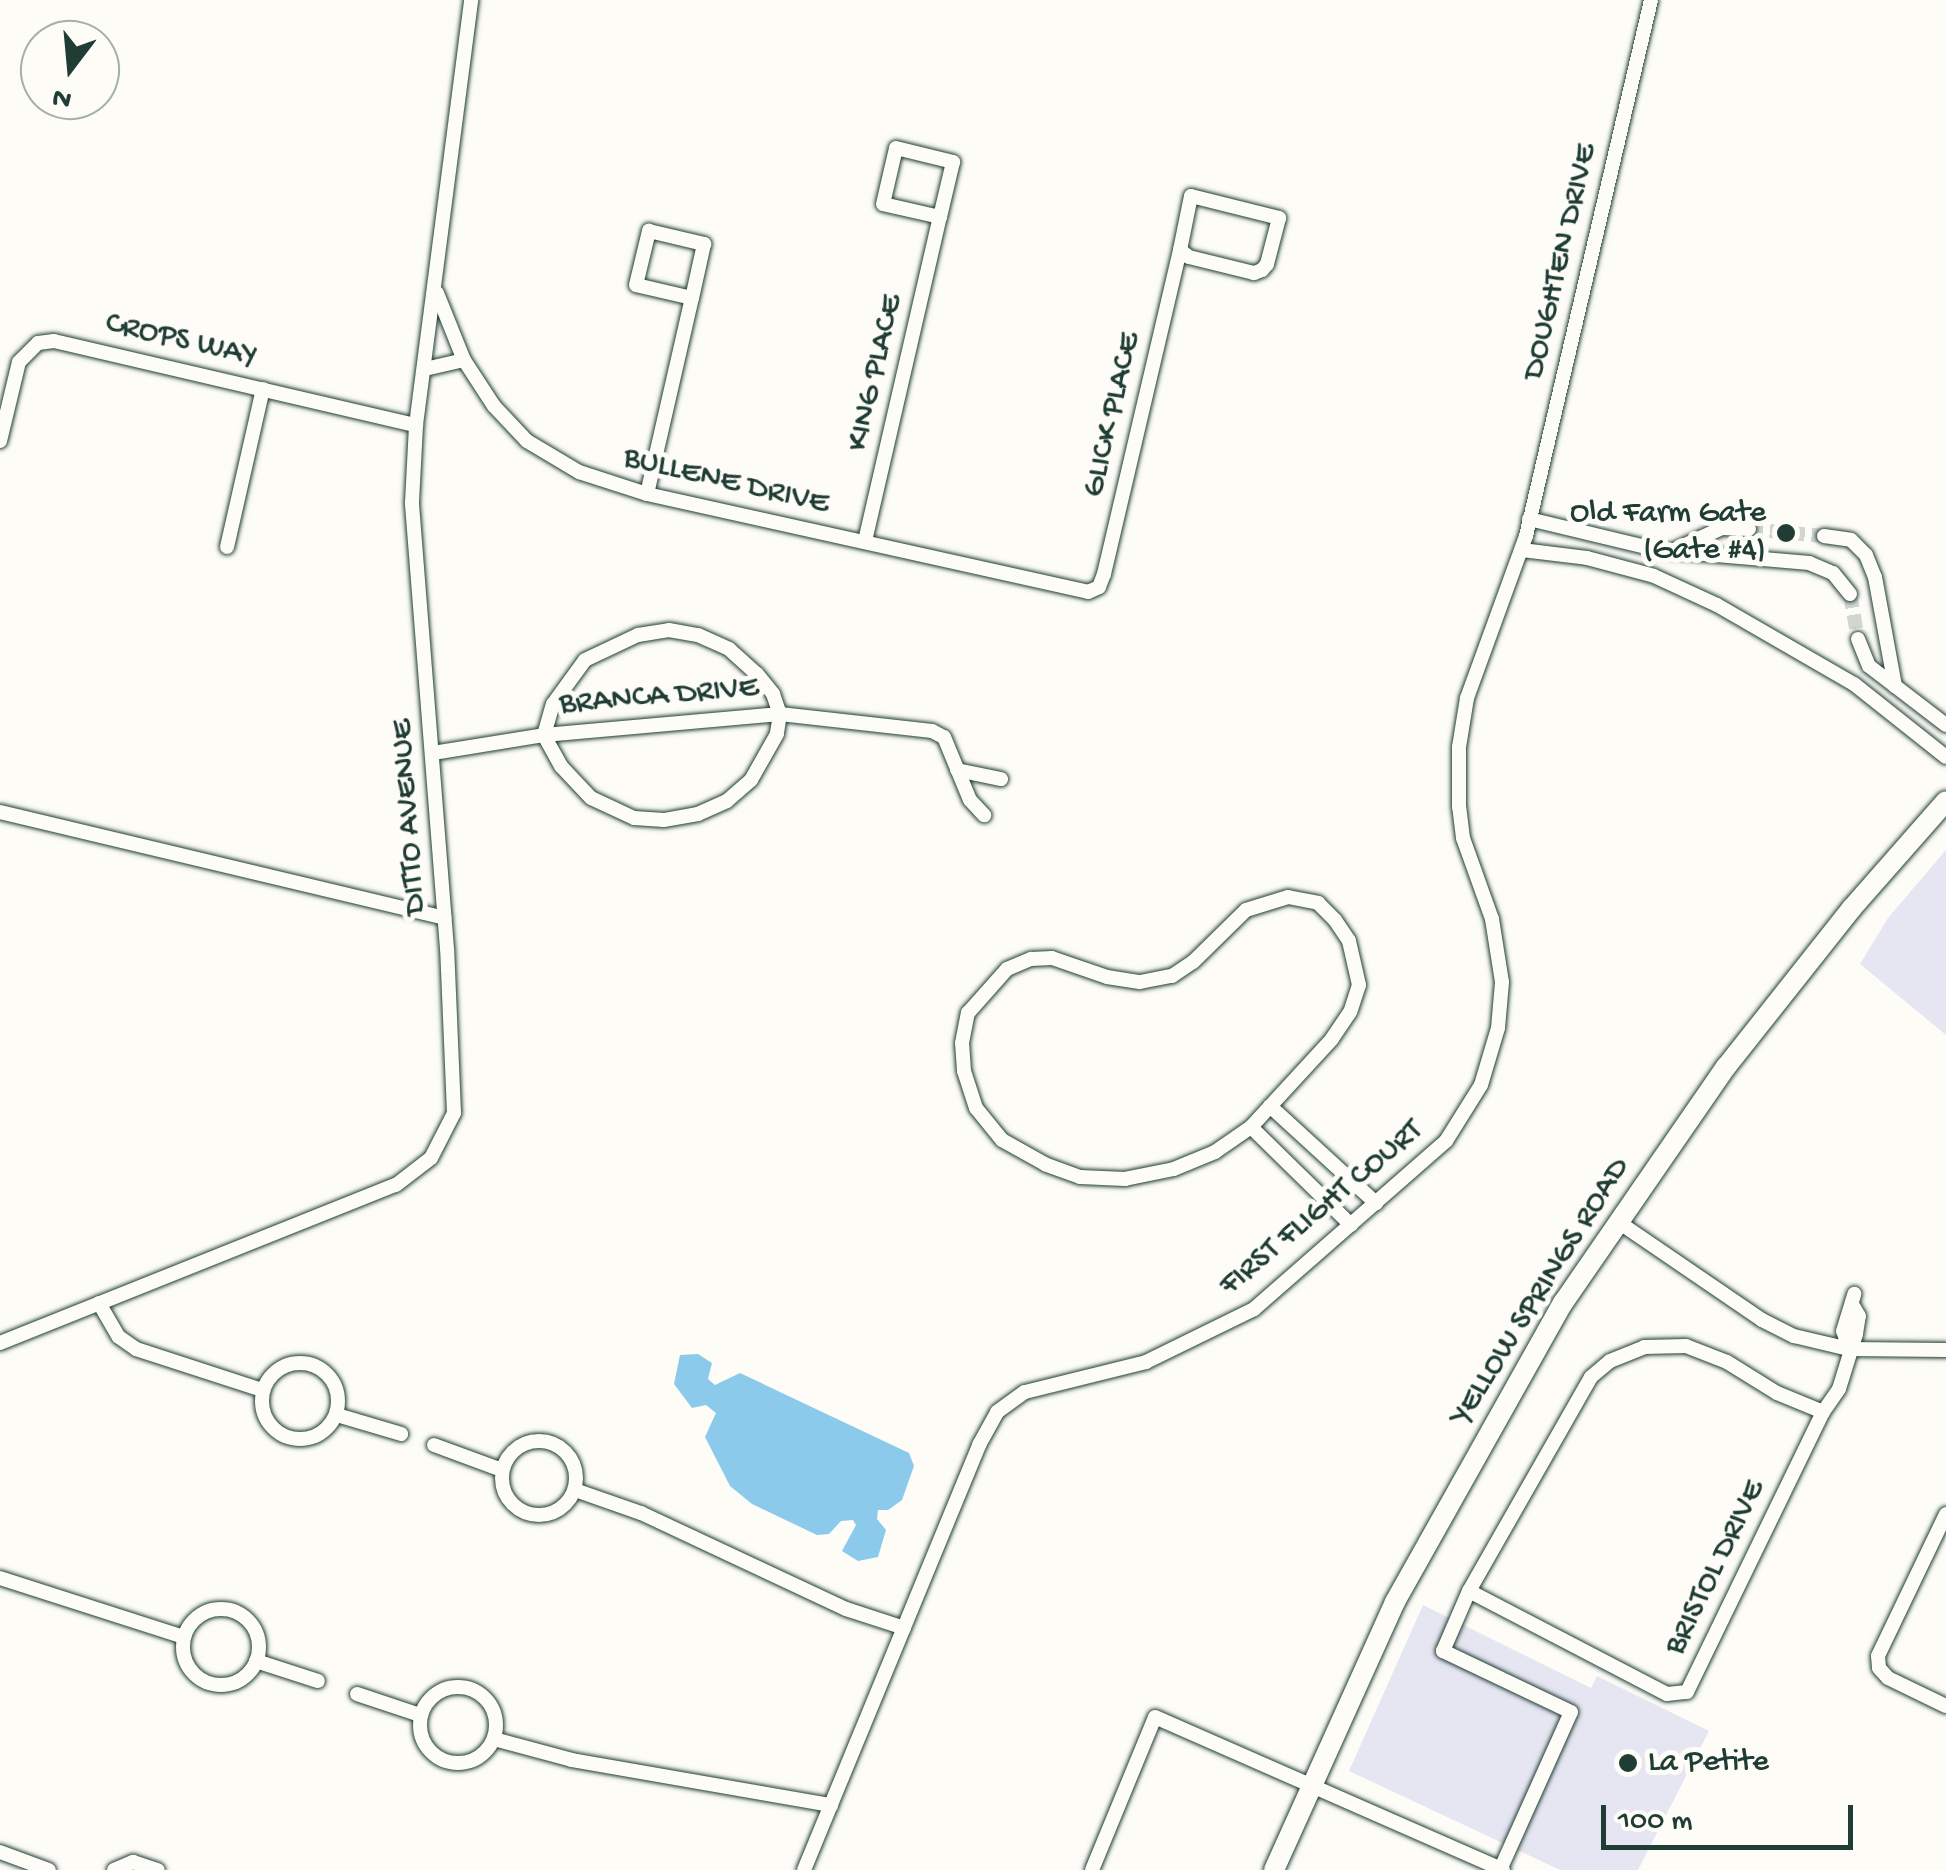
<!DOCTYPE html>
<style>
body{margin:0}
#map{position:relative;width:1946px;height:1870px;overflow:hidden;background:#fdfcf7;font-family:"Gochi Hand",sans-serif}
div>[style]{position:absolute}
.built>*{inset:0;background:#e6e6f2}
.water>*{inset:0;background:#8bcaeb}
.minor-tunnel>*{height:14px;margin-top:-7px;transform-origin:0;background:repeating-linear-gradient(90deg,#d1d6d0 0 14px,transparent 0 21px)}
.roads{filter:drop-shadow(0 0 2px #1f3d34) drop-shadow(0 0 2px #1f3d34)}
.minor>*{height:14px;margin:-7px;padding:0 7px;transform-origin:7px;border-radius:7px;background:#fdfcf7}
.minor>.ring{margin:-7px;padding:0;box-sizing:content-box;background:none;border:14px solid #fdfcf7;border-radius:50%}
.secondary>*{height:20px;margin:-10px;padding:0 10px;transform-origin:10px;border-radius:10px;background:#fdfcf7}
.dots>*{width:28px;height:28px;translate:-50% -50%;box-sizing:border-box;border:5px solid #fdfcf7;border-radius:50%}
span{translate:-50% -50%;white-space:nowrap;text-align:center;line-height:1.15;-webkit-text-stroke:10px #fdfcf7;paint-order:stroke}
.street-label{font-size:32px;color:#1f3d34}
.poi-label{font-size:32px;color:#1f3d34}
.right{translate:-100% -50%;text-align:right}
.left{translate:0 -50%;text-align:left}
.north{position:absolute;left:20px;top:20px;width:100px;height:100px;box-sizing:border-box;background:#fdfcf7;border:2px solid #a4b0a9;border-radius:50%;rotate:196deg;font-size:28px;font-weight:700;line-height:40px;text-align:center;color:#1f3d34}
.north::after{content:'';display:block;margin:auto;width:35px;height:45px;background:#1f3d34;clip-path:polygon(50% 0,100% 100%,50% 72%,0 100%)}
.scale{position:absolute;left:1601px;top:1805px;width:252px;height:45px;box-sizing:border-box;border:5px solid #1f3d34;border-top:0;padding-left:12px;font-size:30px;line-height:35px;white-space:nowrap;color:#1f3d34;-webkit-text-stroke:8px #fdfcf7;paint-order:stroke}
</style>
<div id="map">
<div class="built">
<div style="clip-path:polygon(1946px 850px,1946px 1035px,1860px 964px,1888px 918px)"></div>
<div style="clip-path:polygon(1423px 1605px,1591px 1688px,1597px 1676px,1709px 1731px,1638px 1870px,1560px 1870px,1349px 1771px)"></div>
</div>
<div class="water">
<div style="clip-path:polygon(698px 1354px,712px 1363px,708px 1379px,715px 1385px,740px 1373px,909px 1453px,914px 1466px,902px 1500px,888px 1510px,878px 1510px,877px 1519px,886px 1530px,878px 1557px,858px 1561px,842px 1551px,856px 1525px,853px 1520px,841px 1521px,829px 1534px,817px 1535px,752px 1504px,730px 1486px,705px 1437px,716px 1413px,706px 1405px,692px 1408px,674px 1384px,680px 1355px)"></div>
</div>
<div class="minor-tunnel">
<div style="left:1749px;top:529px;width:75px;rotate:5.3deg"></div>
<div style="left:1850px;top:594px;width:46px;rotate:79.9deg"></div>
</div>
<div class="roads">
<div class="minor">
<div style="left:896px;top:148px;width:59px;rotate:13.8deg"></div>
<div style="left:953px;top:162px;width:57px;rotate:103.3deg"></div>
<div style="left:940px;top:217px;width:58px;rotate:-167.2deg"></div>
<div style="left:883px;top:204px;width:57px;rotate:-76.9deg"></div>
<div style="left:1191px;top:196px;width:91px;rotate:14deg"></div>
<div style="left:1279px;top:218px;width:48px;rotate:104.6deg"></div>
<div style="left:1267px;top:264px;width:8px;rotate:130deg"></div>
<div style="left:1262px;top:270px;width:9px;rotate:159deg"></div>
<div style="left:1254px;top:273px;width:67px;rotate:-166.2deg"></div>
<div style="left:1189px;top:257px;width:11px;rotate:-142deg"></div>
<div style="left:1180px;top:250px;width:55px;rotate:-78.5deg"></div>
<div style="left:649px;top:231px;width:57px;rotate:13.3deg"></div>
<div style="left:704px;top:244px;width:55px;rotate:102.5deg"></div>
<div style="left:692px;top:298px;width:57px;rotate:-166.9deg"></div>
<div style="left:636px;top:285px;width:56px;rotate:-76.5deg"></div>
<div style="left:437px;top:293px;width:72px;rotate:68.1deg"></div>
<div style="left:464px;top:360px;width:55px;rotate:56.9deg"></div>
<div style="left:494px;top:406px;width:48px;rotate:46.7deg"></div>
<div style="left:527px;top:441px;width:61px;rotate:30.8deg"></div>
<div style="left:579px;top:472px;width:71px;rotate:17.9deg"></div>
<div style="left:647px;top:494px;width:452px;rotate:12.5deg"></div>
<div style="left:1088px;top:592px;width:12px;rotate:-24deg"></div>
<div style="left:1099px;top:587px;width:14px;rotate:-69deg"></div>
<div style="left:1104px;top:574px;width:333px;rotate:-76.8deg"></div>
<div style="left:425px;top:369px;width:40px;rotate:-13deg"></div>
<div style="left:0;top:441px;width:81px;rotate:-76.5deg"></div>
<div style="left:19px;top:362px;width:27px;rotate:-45deg"></div>
<div style="left:38px;top:343px;width:16px;rotate:-7deg"></div>
<div style="left:54px;top:341px;width:372px;rotate:13.1deg"></div>
<div style="left:647px;top:494px;width:201px;rotate:-77.1deg"></div>
<div style="left:1529px;top:519px;width:133px;rotate:13.5deg"></div>
<div style="left:1658px;top:550px;width:152px;rotate:4.9deg"></div>
<div style="left:1809px;top:563px;width:26px;rotate:23deg"></div>
<div style="left:1833px;top:573px;width:27px;rotate:51deg"></div>
<div style="left:1824px;top:536px;width:27px;rotate:8deg"></div>
<div style="left:1851px;top:540px;width:21px;rotate:45deg"></div>
<div style="left:1866px;top:555px;width:24px;rotate:68deg"></div>
<div style="left:1875px;top:577px;width:111px;rotate:79.6deg"></div>
<div style="left:865px;top:541px;width:333px;rotate:-77deg"></div>
<div style="left:227px;top:547px;width:162px;rotate:-77.2deg"></div>
<div style="left:1522px;top:550px;width:65px;rotate:7deg"></div>
<div style="left:1587px;top:558px;width:69px;rotate:15deg"></div>
<div style="left:1654px;top:576px;width:69px;rotate:24.7deg"></div>
<div style="left:1717px;top:605px;width:158px;rotate:30deg"></div>
<div style="left:1854px;top:684px;width:117px;rotate:38.4deg"></div>
<div style="left:1674px;top:550px;width:53px;rotate:-24.6deg"></div>
<div style="left:1722px;top:528px;width:27px;rotate:2deg"></div>
<div style="left:669px;top:630px;width:29px;rotate:10deg"></div>
<div style="left:698px;top:635px;width:34px;rotate:24deg"></div>
<div style="left:729px;top:649px;width:38px;rotate:42deg"></div>
<div style="left:757px;top:674px;width:26px;rotate:51deg"></div>
<div style="left:773px;top:694px;width:21px;rotate:71deg"></div>
<div style="left:780px;top:714px;width:20px;rotate:99deg"></div>
<div style="left:777px;top:734px;width:53px;rotate:119.5deg"></div>
<div style="left:751px;top:780px;width:32px;rotate:139deg"></div>
<div style="left:727px;top:801px;width:32px;rotate:156deg"></div>
<div style="left:698px;top:814px;width:35px;rotate:170deg"></div>
<div style="left:664px;top:820px;width:30px;rotate:-176deg"></div>
<div style="left:634px;top:818px;width:47px;rotate:-155.1deg"></div>
<div style="left:591px;top:798px;width:44px;rotate:-133.2deg"></div>
<div style="left:561px;top:766px;width:35px;rotate:-119deg"></div>
<div style="left:544px;top:735px;width:32px;rotate:-74deg"></div>
<div style="left:553px;top:704px;width:54px;rotate:-54deg"></div>
<div style="left:585px;top:660px;width:59px;rotate:-25.3deg"></div>
<div style="left:638px;top:635px;width:31px;rotate:-9deg"></div>
<div style="left:1858px;top:639px;width:29px;rotate:68deg"></div>
<div style="left:1869px;top:666px;width:97px;rotate:37.5deg"></div>
<div style="left:433px;top:753px;width:112px;rotate:-9.2deg"></div>
<div style="left:544px;top:735px;width:237px;rotate:-5.1deg"></div>
<div style="left:780px;top:714px;width:153px;rotate:6.4deg"></div>
<div style="left:932px;top:731px;width:13px;rotate:27deg"></div>
<div style="left:944px;top:737px;width:68px;rotate:67.6deg"></div>
<div style="left:970px;top:800px;width:21px;rotate:47deg"></div>
<div style="left:957px;top:770px;width:45px;rotate:11.6deg"></div>
<div style="left:0;top:812px;width:457px;rotate:13.4deg"></div>
<div style="left:1288px;top:897px;width:31px;rotate:11deg"></div>
<div style="left:1318px;top:903px;width:24px;rotate:45deg"></div>
<div style="left:1335px;top:920px;width:25px;rotate:56deg"></div>
<div style="left:1349px;top:941px;width:45px;rotate:77.2deg"></div>
<div style="left:1359px;top:985px;width:28px;rotate:108deg"></div>
<div style="left:1350px;top:1012px;width:32px;rotate:124deg"></div>
<div style="left:1332px;top:1039px;width:120px;rotate:132.6deg"></div>
<div style="left:1251px;top:1127px;width:44px;rotate:145.2deg"></div>
<div style="left:1215px;top:1152px;width:44px;rotate:157.5deg"></div>
<div style="left:1174px;top:1169px;width:50px;rotate:168.5deg"></div>
<div style="left:1125px;top:1179px;width:45px;rotate:-177.5deg"></div>
<div style="left:1080px;top:1177px;width:37px;rotate:-160deg"></div>
<div style="left:1045px;top:1164px;width:49px;rotate:-150.8deg"></div>
<div style="left:1002px;top:1140px;width:41px;rotate:-129.1deg"></div>
<div style="left:976px;top:1108px;width:39px;rotate:-108deg"></div>
<div style="left:964px;top:1071px;width:28px;rotate:-94deg"></div>
<div style="left:962px;top:1043px;width:31px;rotate:-79deg"></div>
<div style="left:968px;top:1013px;width:59px;rotate:-48.4deg"></div>
<div style="left:1007px;top:969px;width:26px;rotate:-23deg"></div>
<div style="left:1031px;top:959px;width:21px;rotate:-3deg"></div>
<div style="left:1052px;top:958px;width:58px;rotate:19.1deg"></div>
<div style="left:1107px;top:977px;width:33px;rotate:9deg"></div>
<div style="left:1140px;top:982px;width:33px;rotate:-11deg"></div>
<div style="left:1172px;top:976px;width:25px;rotate:-34deg"></div>
<div style="left:1193px;top:962px;width:74px;rotate:-44.5deg"></div>
<div style="left:1246px;top:910px;width:44px;rotate:-17.2deg"></div>
<div style="left:1270px;top:1106px;width:144px;rotate:42.5deg"></div>
<div style="left:1251px;top:1127px;width:140px;rotate:44.4deg"></div>
<div style="left:1617px;top:1221px;width:176px;rotate:34.3deg"></div>
<div style="left:1762px;top:1320px;width:36px;rotate:27deg"></div>
<div style="left:1794px;top:1336px;width:57px;rotate:13.3deg"></div>
<div style="left:1849px;top:1349px;width:97px;rotate:0.6deg"></div>
<div style="left:99px;top:1303px;width:39px;rotate:60deg"></div>
<div style="left:119px;top:1337px;width:21px;rotate:35deg"></div>
<div style="left:136px;top:1349px;width:133px;rotate:18deg"></div>
<div style="left:0;top:1343px;width:426px;rotate:-21.8deg"></div>
<div style="left:396px;top:1185px;width:44px;rotate:-37.6deg"></div>
<div style="left:431px;top:1158px;width:51px;rotate:-62.9deg"></div>
<div style="left:454px;top:1113px;width:164px;rotate:-92.4deg"></div>
<div style="left:447px;top:949px;width:448px;rotate:-94.5deg"></div>
<div style="left:412px;top:502px;width:77px;rotate:-87deg"></div>
<div style="left:416px;top:425px;width:429px;rotate:-82.6deg"></div>
<div style="left:1849px;top:1349px;width:19px;rotate:-108deg"></div>
<div style="left:1843px;top:1331px;width:39px;rotate:-73deg"></div>
<div class="ring" style="left:262px;top:1363px;width:62px;height:62px"></div>
<div style="left:337px;top:1415px;width:67px;rotate:16.5deg"></div>
<div class="ring" style="left:502px;top:1441px;width:60px;height:60px"></div>
<div style="left:434px;top:1445px;width:72px;rotate:20.2deg"></div>
<div style="left:575px;top:1490px;width:70px;rotate:19.2deg"></div>
<div style="left:641px;top:1513px;width:226px;rotate:25.1deg"></div>
<div style="left:846px;top:1609px;width:61px;rotate:18.1deg"></div>
<div style="left:1946px;top:1514px;width:157px;rotate:115.6deg"></div>
<div style="left:1878px;top:1656px;width:12px;rotate:85deg"></div>
<div style="left:1879px;top:1668px;width:13px;rotate:48deg"></div>
<div style="left:1888px;top:1678px;width:64px;rotate:25.8deg"></div>
<div style="left:0;top:1578px;width:193px;rotate:17.8deg"></div>
<div style="left:1469px;top:1591px;width:223px;rotate:27.5deg"></div>
<div style="left:1667px;top:1694px;width:20px;rotate:-6deg"></div>
<div style="left:1687px;top:1692px;width:311px;rotate:-64.1deg"></div>
<div class="ring" style="left:183px;top:1609px;width:62px;height:62px"></div>
<div style="left:256px;top:1661px;width:65px;rotate:17.9deg"></div>
<div class="ring" style="left:420px;top:1687px;width:62px;height:62px"></div>
<div style="left:357px;top:1694px;width:66px;rotate:18.4deg"></div>
<div style="left:494px;top:1739px;width:81px;rotate:15.1deg"></div>
<div style="left:572px;top:1760px;width:263px;rotate:9.9deg"></div>
<div style="left:0;top:1852px;width:52px;rotate:20.2deg"></div>
<div style="left:114px;top:1870px;width:21px;rotate:-23deg"></div>
<div style="left:133px;top:1862px;width:26px;rotate:18deg"></div>
<div style="left:804px;top:1870px;width:460px;rotate:-67.6deg"></div>
<div style="left:979px;top:1445px;width:38px;rotate:-61deg"></div>
<div style="left:997px;top:1412px;width:34px;rotate:-36deg"></div>
<div style="left:1025px;top:1392px;width:125px;rotate:-13.9deg"></div>
<div style="left:1146px;top:1362px;width:120px;rotate:-26.1deg"></div>
<div style="left:1254px;top:1309px;width:255px;rotate:-41.2deg"></div>
<div style="left:1446px;top:1141px;width:66px;rotate:-58deg"></div>
<div style="left:1481px;top:1085px;width:59px;rotate:-73.4deg"></div>
<div style="left:1498px;top:1028px;width:46px;rotate:-85deg"></div>
<div style="left:1502px;top:982px;width:64px;rotate:-99deg"></div>
<div style="left:1492px;top:919px;width:86px;rotate:-109.7deg"></div>
<div style="left:1463px;top:838px;width:31px;rotate:-97deg"></div>
<div style="left:1459px;top:807px;width:60px;rotate:-90deg"></div>
<div style="left:1459px;top:747px;width:50px;rotate:-80.7deg"></div>
<div style="left:1467px;top:698px;width:172px;rotate:-70deg"></div>
<div style="left:1526px;top:536px;width:550px;rotate:-76.87deg"></div>
<div style="left:1092px;top:1870px;width:165px;rotate:-67.6deg"></div>
<div style="left:1155px;top:1717px;width:380px;rotate:23.7deg"></div>
<div style="left:1500px;top:1870px;width:173px;rotate:-65.8deg"></div>
<div style="left:1571px;top:1712px;width:142px;rotate:-154.5deg"></div>
<div style="left:1443px;top:1651px;width:65px;rotate:-66.6deg"></div>
<div style="left:1469px;top:1591px;width:246px;rotate:-60.3deg"></div>
<div style="left:1591px;top:1377px;width:25px;rotate:-40deg"></div>
<div style="left:1610px;top:1361px;width:37px;rotate:-22deg"></div>
<div style="left:1644px;top:1347px;width:42px;rotate:-1.4deg"></div>
<div style="left:1686px;top:1346px;width:44px;rotate:21.3deg"></div>
<div style="left:1727px;top:1362px;width:59px;rotate:31.8deg"></div>
<div style="left:1777px;top:1393px;width:50px;rotate:22.4deg"></div>
<div style="left:1823px;top:1412px;width:28px;rotate:-55deg"></div>
<div style="left:1839px;top:1389px;width:58px;rotate:-72.8deg"></div>
<div style="left:1856px;top:1334px;width:18px;rotate:-81deg"></div>
<div style="left:1859px;top:1316px;width:12px;rotate:-121deg"></div>
</div>
<div class="secondary">
<div style="left:1274px;top:1870px;width:294px;rotate:-65.7deg"></div>
<div style="left:1395px;top:1602px;width:343px;rotate:-60.7deg"></div>
<div style="left:1563px;top:1303px;width:287px;rotate:-55.4deg"></div>
<div style="left:1726px;top:1067px;width:203px;rotate:-51.6deg"></div>
<div style="left:1852px;top:908px;width:142px;rotate:-48.7deg"></div>
</div>
</div>
<div class="dots">
<div style="left:1786px;top:533px;background:#1f3d34"></div>
<div style="left:1628px;top:1763px;background:#1f3d34"></div>
</div>
<div class="street-label">
<span style="left:1561px;top:262px;rotate:-77deg">DOUGHTEN DRIVE</span>
<span style="left:181px;top:341px;rotate:13deg">CROPS WAY</span>
<span style="left:876px;top:373px;rotate:-77deg">KING PLACE</span>
<span style="left:1113px;top:415px;rotate:-77deg">GLICK PLACE</span>
<span style="left:726px;top:482px;rotate:13deg">BULLENE DRIVE</span>
<span style="left:659px;top:697px;rotate:-5deg">BRANCA DRIVE</span>
<span style="left:410px;top:817px;rotate:-94deg">DITTO AVENUE</span>
<span style="left:1322px;top:1209px;rotate:-40deg">FIRST FLIGHT COURT</span>
<span style="left:1541px;top:1292px;rotate:-58deg">YELLOW SPRINGS ROAD</span>
<span style="left:1716px;top:1568px;rotate:-64deg">BRISTOL DRIVE</span>
</div>
<div class="poi-label">
<span class="right" style="left:1766px;top:533px">Old Farm Gate<br>(Gate #4)</span>
<span class="left" style="left:1648px;top:1763px">La Petite</span>
</div>
<div class="north">N</div>
<div class="scale">100 m</div>
</div>
